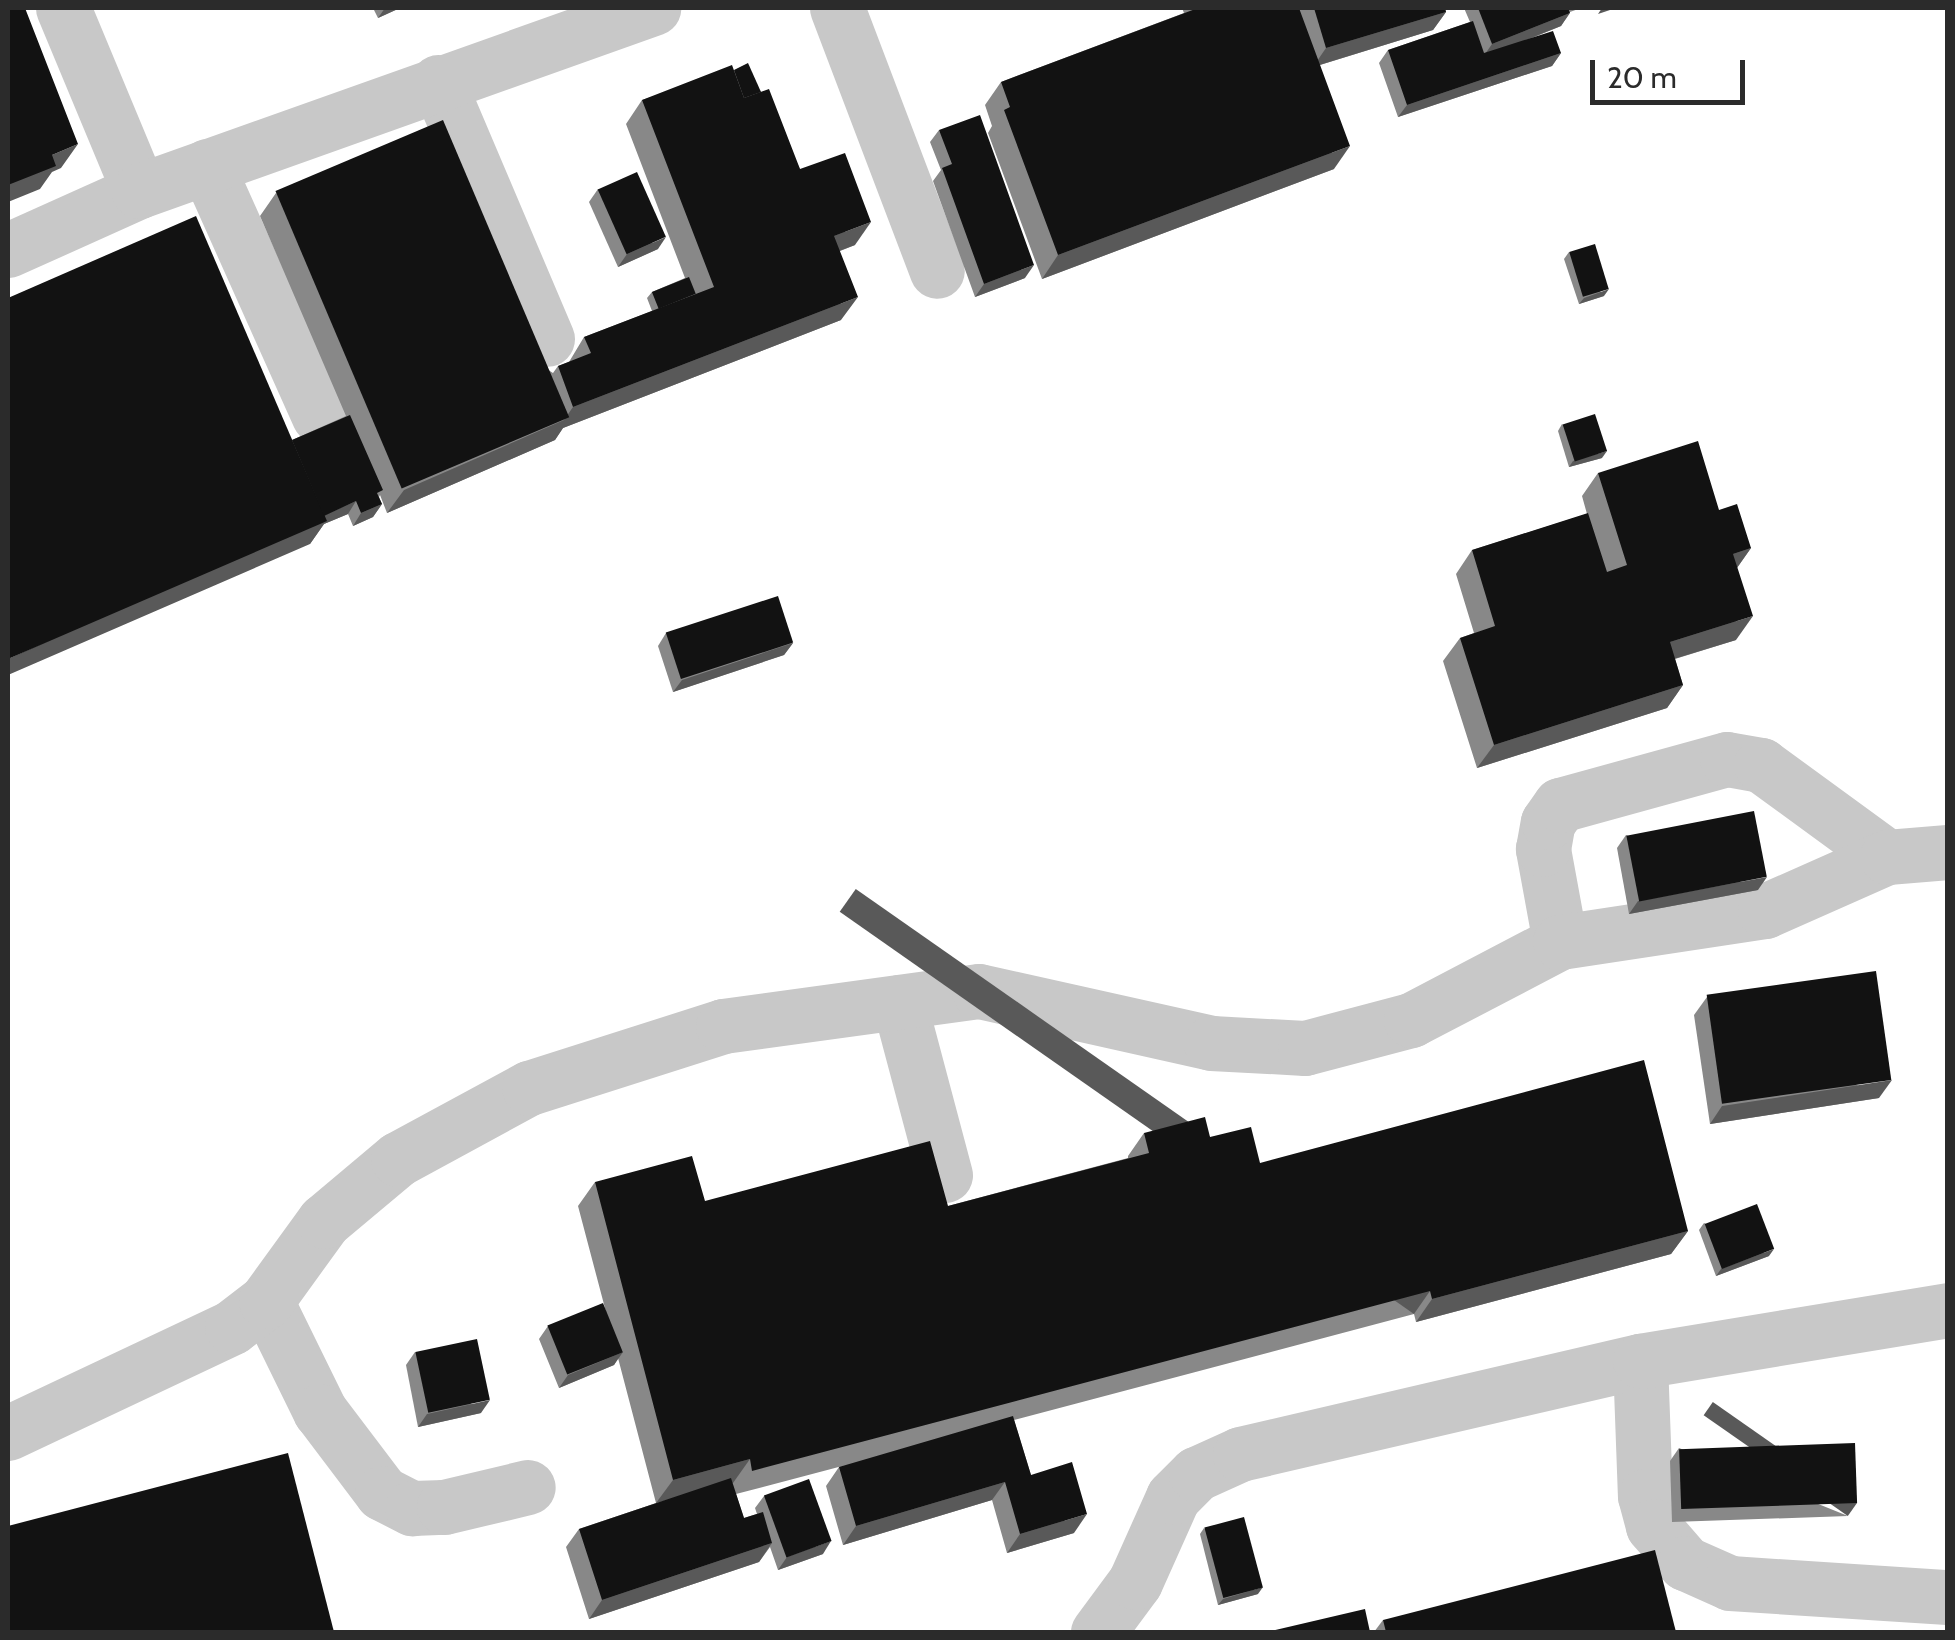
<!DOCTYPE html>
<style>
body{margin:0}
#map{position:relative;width:1955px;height:1640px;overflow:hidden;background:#fff;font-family:Cabin,sans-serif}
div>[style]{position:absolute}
.minor>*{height:55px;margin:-27.5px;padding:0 27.5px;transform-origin:27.5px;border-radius:27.5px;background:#c8c8c8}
.wall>*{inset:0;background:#888}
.shaded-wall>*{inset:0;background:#595959;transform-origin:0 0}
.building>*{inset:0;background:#121212;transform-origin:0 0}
span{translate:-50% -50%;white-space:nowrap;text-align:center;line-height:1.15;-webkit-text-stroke:10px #fff;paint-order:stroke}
.frame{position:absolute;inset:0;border:10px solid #2b2b2b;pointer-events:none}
.scale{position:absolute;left:1590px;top:60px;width:155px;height:45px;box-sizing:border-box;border:5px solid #2b2b2b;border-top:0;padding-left:12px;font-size:30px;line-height:35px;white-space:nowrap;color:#2b2b2b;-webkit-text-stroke:8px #fff;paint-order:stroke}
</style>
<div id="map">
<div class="minor">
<div style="left:63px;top:8px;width:198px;rotate:67.4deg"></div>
<div style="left:837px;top:8px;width:281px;rotate:69.2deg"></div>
<div style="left:438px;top:82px;width:279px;rotate:67deg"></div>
<div style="left:207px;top:166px;width:274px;rotate:65.9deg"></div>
<div style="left:8px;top:250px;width:144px;rotate:-24.2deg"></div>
<div style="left:139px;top:191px;width:546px;rotate:-19.6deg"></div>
<div style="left:1560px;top:942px;width:95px;rotate:-100.4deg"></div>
<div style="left:1543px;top:849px;width:27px;rotate:-80deg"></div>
<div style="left:1548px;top:822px;width:21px;rotate:-55deg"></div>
<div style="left:1560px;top:805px;width:173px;rotate:-15.4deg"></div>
<div style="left:1727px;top:759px;width:35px;rotate:10deg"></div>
<div style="left:1761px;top:765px;width:156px;rotate:36.1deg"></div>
<div style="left:899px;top:1002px;width:179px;rotate:75.1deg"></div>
<div style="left:266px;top:1301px;width:123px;rotate:63.9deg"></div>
<div style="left:320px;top:1411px;width:103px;rotate:52.9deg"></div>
<div style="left:382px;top:1493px;width:34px;rotate:27deg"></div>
<div style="left:412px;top:1508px;width:32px;rotate:-2deg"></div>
<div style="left:444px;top:1507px;width:86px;rotate:-13.4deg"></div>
<div style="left:1640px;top:1361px;width:135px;rotate:87.9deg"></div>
<div style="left:1645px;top:1496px;width:31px;rotate:75deg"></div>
<div style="left:1653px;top:1526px;width:49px;rotate:49.1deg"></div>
<div style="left:1685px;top:1563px;width:49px;rotate:24deg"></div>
<div style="left:1730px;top:1583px;width:218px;rotate:3.7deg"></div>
<div style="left:8px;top:1433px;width:248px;rotate:-25.3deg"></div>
<div style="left:232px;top:1327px;width:43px;rotate:-37.4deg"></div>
<div style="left:266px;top:1301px;width:99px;rotate:-54.1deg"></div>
<div style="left:324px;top:1221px;width:97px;rotate:-40deg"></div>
<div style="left:398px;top:1159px;width:149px;rotate:-28.5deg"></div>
<div style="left:529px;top:1088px;width:204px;rotate:-17.7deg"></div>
<div style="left:723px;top:1026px;width:258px;rotate:-7.8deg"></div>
<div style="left:979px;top:991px;width:238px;rotate:12.6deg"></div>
<div style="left:1211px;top:1043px;width:94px;rotate:3deg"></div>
<div style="left:1305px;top:1048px;width:110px;rotate:-14.8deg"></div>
<div style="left:1411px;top:1020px;width:168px;rotate:-27.6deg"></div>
<div style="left:1560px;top:942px;width:207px;rotate:-8.6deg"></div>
<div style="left:1765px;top:911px;width:133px;rotate:-23.9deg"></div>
<div style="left:1887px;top:857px;width:61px;rotate:-4.7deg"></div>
<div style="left:1098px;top:1632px;width:62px;rotate:-53.5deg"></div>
<div style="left:1135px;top:1582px;width:93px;rotate:-65.9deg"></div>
<div style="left:1173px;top:1497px;width:33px;rotate:-45deg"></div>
<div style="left:1196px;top:1474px;width:48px;rotate:-24.4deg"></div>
<div style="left:1240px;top:1454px;width:411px;rotate:-13.1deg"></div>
<div style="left:1640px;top:1361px;width:312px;rotate:-9.4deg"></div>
</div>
<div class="wall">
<div style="clip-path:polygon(373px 8px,400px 8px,378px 18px)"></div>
<div style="clip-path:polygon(1182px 8px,1445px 8px,1446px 12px,1433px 30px,1320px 65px,1334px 169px,1042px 279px,988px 133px,992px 126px,985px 105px,1001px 82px,1184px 13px)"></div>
<div style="clip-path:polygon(1464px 8px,1581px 8px,1570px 12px,1561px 26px,1532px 38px,1561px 53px,1552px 66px,1398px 117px,1379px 63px,1388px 50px,1470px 22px)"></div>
<div style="clip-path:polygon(734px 70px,761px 92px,800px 169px,855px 245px,840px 251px,841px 320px,563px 428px,555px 440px,387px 513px,380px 495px,379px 497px,382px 504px,373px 517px,353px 526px,348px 514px,324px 524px,310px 544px,292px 440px,346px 416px,260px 216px,276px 193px,553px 373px,558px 366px,569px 362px,584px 337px,652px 311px,647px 298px,652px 292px,685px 278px,626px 124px,642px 100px)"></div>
<div style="clip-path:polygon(939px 130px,1025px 278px,975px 297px,933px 181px,941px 170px,930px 142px)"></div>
<div style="clip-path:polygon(598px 189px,658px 249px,618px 267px,589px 202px)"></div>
<div style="clip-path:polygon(1569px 252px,1604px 296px,1579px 304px,1564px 259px)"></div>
<div style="clip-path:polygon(1562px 424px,1602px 458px,1569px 467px,1558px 431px)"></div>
<div style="clip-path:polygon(1598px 473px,1719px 510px,1751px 548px,1737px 568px,1736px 640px,1675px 659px,1683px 685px,1667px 708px,1477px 768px,1443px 661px,1460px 638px,1474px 633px,1456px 574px,1472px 550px,1587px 514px,1582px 496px)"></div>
<div style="clip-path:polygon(666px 633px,793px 643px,784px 655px,673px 692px,658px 646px)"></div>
<div style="clip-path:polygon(1626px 835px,1758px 890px,1629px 914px,1617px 848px)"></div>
<div style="clip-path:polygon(1707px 997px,1879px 1098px,1710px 1124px,1694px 1015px)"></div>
<div style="clip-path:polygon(1144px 1133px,1210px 1137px,1260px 1163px,1688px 1231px,1671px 1254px,1416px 1322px,1414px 1314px,1014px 1420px,1031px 1475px,1074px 1533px,1007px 1553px,992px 1500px,843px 1545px,826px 1486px,839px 1467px,850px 1464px,736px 1494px,744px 1518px,757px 1514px,755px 1508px,764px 1496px,823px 1554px,778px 1570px,770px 1547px,759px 1562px,589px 1619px,566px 1547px,579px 1529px,656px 1503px,618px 1358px,614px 1365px,559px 1388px,539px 1339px,548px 1326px,606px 1312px,578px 1206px,595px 1182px,705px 1201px,948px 1206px,1128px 1158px,1128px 1156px)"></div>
<div style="clip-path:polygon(1704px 1223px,1769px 1256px,1716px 1276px,1699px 1230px)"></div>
<div style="clip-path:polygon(415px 1352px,481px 1413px,418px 1427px,406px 1365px)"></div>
<div style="clip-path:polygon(1679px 1448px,1848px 1516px,1672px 1522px,1670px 1461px)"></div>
<div style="clip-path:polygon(1204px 1528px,1258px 1594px,1218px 1605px,1200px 1534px)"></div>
<div style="clip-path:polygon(1383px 1620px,1676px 1632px,1374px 1632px)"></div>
</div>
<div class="shaded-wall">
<div style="clip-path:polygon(385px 8px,400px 8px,378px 18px)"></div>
<div style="clip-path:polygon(1602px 8px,1616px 8px,1598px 14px)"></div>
<div style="clip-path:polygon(1446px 12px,1433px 30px,1313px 67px,1326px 48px)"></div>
<div style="clip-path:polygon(1570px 13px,1561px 26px,1483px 57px,1492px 44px)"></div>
<div style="clip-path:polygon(1561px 53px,1552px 66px,1398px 117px,1407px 105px)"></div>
<div style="clip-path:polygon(78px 144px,61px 168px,52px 172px,40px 189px,8px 202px,8px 185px,52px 155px)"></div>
<div style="clip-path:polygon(1350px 146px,1334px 169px,1042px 279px,1058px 255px)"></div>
<div style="clip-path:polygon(871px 222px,855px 245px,818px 259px,834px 236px)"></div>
<div style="clip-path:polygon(666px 237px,658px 249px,618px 267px,627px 254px)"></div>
<div style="clip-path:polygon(1034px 265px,1025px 278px,975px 297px,984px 284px)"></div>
<div style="clip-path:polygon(1609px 289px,1604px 296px,1579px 304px,1584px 298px)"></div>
<div style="clip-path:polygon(858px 297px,841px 320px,563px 428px,555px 440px,387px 513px,404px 490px,564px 420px,573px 407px)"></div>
<div style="clip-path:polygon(1607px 451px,1602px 458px,1569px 467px,1573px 461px)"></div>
<div style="clip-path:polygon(356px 501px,348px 514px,324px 524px,310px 544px,8px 675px,8px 659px)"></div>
<div style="clip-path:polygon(382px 504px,373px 517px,353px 526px,361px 513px)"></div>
<div style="clip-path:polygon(1751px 548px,1734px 572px,1733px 554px)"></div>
<div style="clip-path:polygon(1753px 616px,1736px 640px,1654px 665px,1670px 642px)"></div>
<div style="clip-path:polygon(793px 643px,784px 655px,673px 692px,682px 680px)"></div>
<div style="clip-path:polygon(1683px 685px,1667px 708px,1477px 768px,1494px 745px)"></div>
<div style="clip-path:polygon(1767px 877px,1758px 890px,1629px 914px,1638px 901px)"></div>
<div style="clip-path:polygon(1892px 1080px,1879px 1098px,1710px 1124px,1722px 1106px)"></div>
<div style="clip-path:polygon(1688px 1231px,1671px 1254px,1416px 1322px,1432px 1299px)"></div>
<div style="clip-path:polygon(1774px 1249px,1769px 1256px,1716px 1276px,1721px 1269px)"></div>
<div style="left:1430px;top:1291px;width:28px;height:701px;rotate:125deg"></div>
<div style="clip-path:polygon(623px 1352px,614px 1365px,559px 1388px,568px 1375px)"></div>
<div style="clip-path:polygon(490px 1400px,481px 1413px,418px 1427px,427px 1414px)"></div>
<div style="clip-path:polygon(750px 1459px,733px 1483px,656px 1503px,673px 1480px)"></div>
<div style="clip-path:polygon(1005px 1482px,992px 1500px,843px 1545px,856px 1526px)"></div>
<div style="left:1857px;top:1503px;width:16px;height:176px;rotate:125deg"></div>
<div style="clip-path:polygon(1087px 1514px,1074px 1533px,1007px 1553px,1020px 1534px)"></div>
<div style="clip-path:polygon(831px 1541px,823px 1554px,778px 1570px,787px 1557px)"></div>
<div style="clip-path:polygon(772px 1543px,759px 1562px,589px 1619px,602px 1600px)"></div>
<div style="clip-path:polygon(1263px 1587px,1258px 1594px,1218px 1605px,1223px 1599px)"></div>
</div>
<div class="building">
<div style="clip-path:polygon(8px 8px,25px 8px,78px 144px,52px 155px,56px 166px,8px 185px)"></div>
<div style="clip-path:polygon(1198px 8px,1299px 8px,1350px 146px,1058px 255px,1004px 110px,1010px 107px,1001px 82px)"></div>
<div style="clip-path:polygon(1314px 8px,1445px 8px,1446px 12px,1326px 48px)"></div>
<div style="clip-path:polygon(1478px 8px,1568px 8px,1570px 13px,1492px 44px)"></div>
<div style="clip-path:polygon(1473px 21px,1484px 53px,1553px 31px,1561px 53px,1407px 105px,1388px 50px)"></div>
<div style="clip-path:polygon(748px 63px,761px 92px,744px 98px,734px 70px)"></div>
<div style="clip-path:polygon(732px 65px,744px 98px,769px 89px,800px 169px,845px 153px,871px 222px,834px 236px,858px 297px,573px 407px,558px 366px,591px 353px,584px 337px,714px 287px,642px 100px)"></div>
<div style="clip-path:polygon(980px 115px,1034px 265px,984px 284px,942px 168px,952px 164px,939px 130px)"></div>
<div style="left:443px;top:120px;width:323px;height:182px;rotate:67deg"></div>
<div style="left:637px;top:172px;width:71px;height:43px;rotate:66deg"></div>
<div style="clip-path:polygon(196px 216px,327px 521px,8px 659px,8px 298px)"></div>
<div style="left:1595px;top:244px;width:47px;height:27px;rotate:73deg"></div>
<div style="left:689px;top:277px;width:18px;height:40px;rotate:68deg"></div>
<div style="left:1595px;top:414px;width:39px;height:34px;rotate:72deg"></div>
<div style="clip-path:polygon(350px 415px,383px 490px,377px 493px,382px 504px,361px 513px,356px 501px,324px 516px,292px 440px)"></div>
<div style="clip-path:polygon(1698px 441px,1719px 510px,1737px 504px,1751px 548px,1733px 554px,1753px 616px,1670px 642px,1683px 685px,1494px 745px,1460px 638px,1495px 626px,1472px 550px,1588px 513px,1607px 572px,1627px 565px,1598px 473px)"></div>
<div style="left:778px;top:596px;width:49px;height:118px;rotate:72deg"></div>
<div style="left:1754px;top:811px;width:67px;height:130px;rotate:79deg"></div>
<div style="left:1876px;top:971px;width:110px;height:171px;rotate:82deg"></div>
<div style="clip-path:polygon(1644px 1060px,1688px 1231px,1432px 1299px,1430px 1291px,752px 1471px,750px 1459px,673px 1480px,595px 1182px,692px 1156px,705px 1201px,930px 1141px,948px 1206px,1149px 1153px,1144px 1133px,1205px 1117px,1210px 1137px,1251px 1127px,1260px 1163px)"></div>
<div style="left:1757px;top:1204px;width:48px;height:56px;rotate:69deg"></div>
<div style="left:603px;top:1303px;width:53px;height:60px;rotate:68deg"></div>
<div style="left:477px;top:1339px;width:62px;height:63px;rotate:78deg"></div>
<div style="clip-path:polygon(1013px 1416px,1031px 1475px,1072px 1462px,1087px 1514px,1020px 1534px,1005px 1482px,856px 1526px,839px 1467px)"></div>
<div style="left:1855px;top:1443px;width:60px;height:176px;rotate:88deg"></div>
<div style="clip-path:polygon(288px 1453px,334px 1632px,8px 1632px,8px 1526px)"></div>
<div style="clip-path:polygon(731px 1478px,744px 1518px,763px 1512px,772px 1543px,602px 1600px,579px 1529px)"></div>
<div style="left:809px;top:1479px;width:66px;height:48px;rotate:70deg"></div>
<div style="left:1244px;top:1517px;width:73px;height:41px;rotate:75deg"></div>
<div style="clip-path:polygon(1655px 1550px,1676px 1632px,1386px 1632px,1383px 1620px)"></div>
<div style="clip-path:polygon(1365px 1609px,1370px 1632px,1267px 1632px)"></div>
</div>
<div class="frame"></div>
<div class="scale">20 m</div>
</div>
